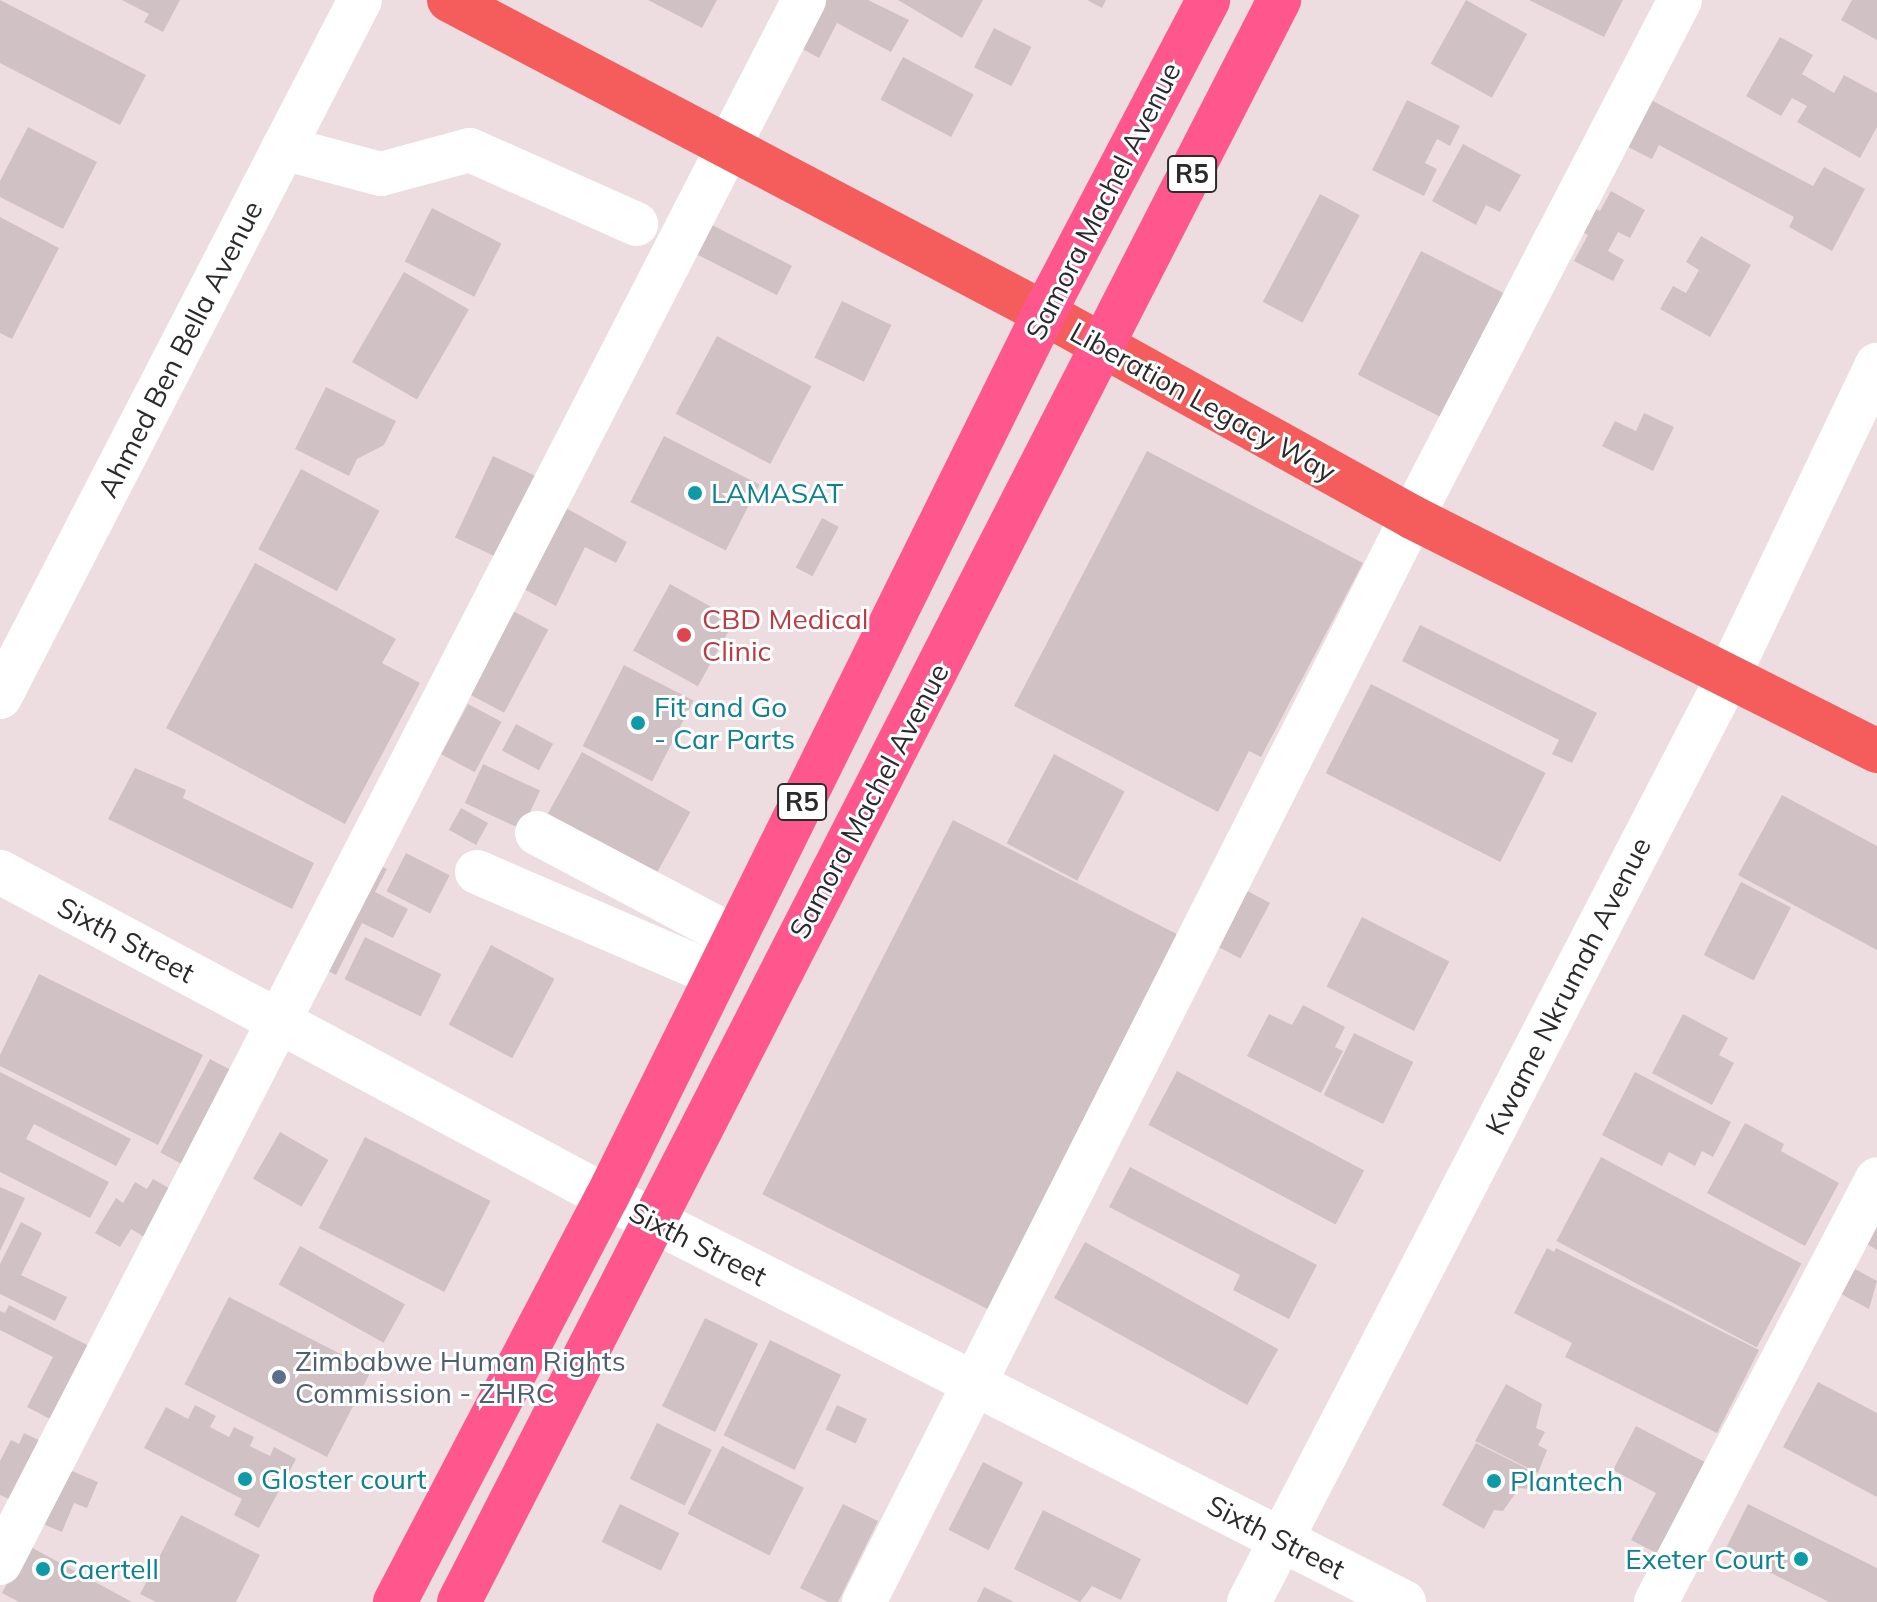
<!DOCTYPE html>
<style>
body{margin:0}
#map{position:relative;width:1877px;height:1602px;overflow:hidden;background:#eddde0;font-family:Mulish,sans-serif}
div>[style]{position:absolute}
.building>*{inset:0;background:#d0c2c4;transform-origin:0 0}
.minor>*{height:44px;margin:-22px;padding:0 22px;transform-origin:22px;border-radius:22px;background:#fff}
.major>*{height:44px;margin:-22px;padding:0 22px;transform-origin:22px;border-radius:22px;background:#f45d5b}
.highway>*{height:44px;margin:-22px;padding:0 22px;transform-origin:22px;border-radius:22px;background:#ff568d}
.dots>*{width:22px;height:22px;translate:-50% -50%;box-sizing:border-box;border:4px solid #fff;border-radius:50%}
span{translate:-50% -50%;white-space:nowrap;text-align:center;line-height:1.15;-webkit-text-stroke:6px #fff;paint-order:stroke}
.shield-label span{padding:2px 6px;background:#fff;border:2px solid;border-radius:6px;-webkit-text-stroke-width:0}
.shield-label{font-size:26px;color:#2b2b2b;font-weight:700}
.street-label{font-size:28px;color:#2b2b2b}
.culture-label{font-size:28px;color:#0d838f}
.left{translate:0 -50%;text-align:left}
.right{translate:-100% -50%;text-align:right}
.health-label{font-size:28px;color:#be3a42}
.service-label{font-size:28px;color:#4e5e75}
</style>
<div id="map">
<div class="building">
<div style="clip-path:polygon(0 0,146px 75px,120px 125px,0 63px)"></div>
<div style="clip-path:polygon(122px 0,180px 0,163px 32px,144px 22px,149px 14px)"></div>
<div style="clip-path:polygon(648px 0,717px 0,702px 28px)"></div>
<div style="clip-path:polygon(824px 0,868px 0,909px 20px,891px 52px,837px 23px,819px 58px,799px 47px)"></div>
<div style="clip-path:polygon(898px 0,983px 0,962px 38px)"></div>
<div style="clip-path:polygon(1087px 0,1106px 0,1102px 8px)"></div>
<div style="left:1466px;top:0;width:70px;height:73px;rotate:29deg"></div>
<div style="clip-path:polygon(1529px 0,1623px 0,1604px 37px)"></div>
<div style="clip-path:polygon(1852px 0,1877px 0,1877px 40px,1841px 20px)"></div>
<div style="left:994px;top:28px;width:42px;height:44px;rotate:27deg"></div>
<div style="clip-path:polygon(1780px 37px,1813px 55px,1802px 74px,1834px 93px,1844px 75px,1877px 93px,1877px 127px,1860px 158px,1797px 122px,1807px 106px,1792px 98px,1781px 116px,1746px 96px)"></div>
<div style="left:903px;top:57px;width:80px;height:48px;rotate:28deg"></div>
<div style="clip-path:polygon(1407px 100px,1460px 126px,1450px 146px,1437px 139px,1425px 163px,1437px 169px,1424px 196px,1372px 170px)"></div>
<div style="clip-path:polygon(1651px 100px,1813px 186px,1824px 167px,1865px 189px,1832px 251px,1789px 227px,1794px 217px,1659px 145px,1652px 159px,1626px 146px)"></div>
<div style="clip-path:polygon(28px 127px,97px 162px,63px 229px,0 197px,0 181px)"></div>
<div style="clip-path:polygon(1463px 144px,1521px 175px,1500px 212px,1486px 205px,1476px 225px,1432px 201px)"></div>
<div style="clip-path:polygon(1611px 191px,1645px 210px,1630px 238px,1618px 232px,1608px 251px,1624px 260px,1613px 281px,1574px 261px,1588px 235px,1570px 225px,1582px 202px,1600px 211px)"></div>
<div style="left:1320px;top:194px;width:45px;height:122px;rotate:28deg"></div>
<div style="left:432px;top:208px;width:78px;height:60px;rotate:27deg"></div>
<div style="clip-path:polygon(0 217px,59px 248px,12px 339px,0 333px)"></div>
<div style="left:710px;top:224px;width:92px;height:33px;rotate:27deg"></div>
<div style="clip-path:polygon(1701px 236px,1751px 265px,1710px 337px,1660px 309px,1673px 286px,1686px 293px,1699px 270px,1686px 262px)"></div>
<div style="left:1421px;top:251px;width:101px;height:139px;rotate:27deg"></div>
<div style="left:404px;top:272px;width:75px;height:104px;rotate:30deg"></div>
<div style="left:842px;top:301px;width:55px;height:63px;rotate:26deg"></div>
<div style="left:717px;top:336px;width:107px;height:88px;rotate:28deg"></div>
<div style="clip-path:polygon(326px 387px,396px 421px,384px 445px,357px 459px,349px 476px,295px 449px)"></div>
<div style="clip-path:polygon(1644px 413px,1674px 427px,1653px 471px,1602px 446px,1615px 421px,1636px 431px)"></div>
<div style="left:664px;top:436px;width:107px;height:74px;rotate:27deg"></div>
<div style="clip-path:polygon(1147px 451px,1363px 563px,1261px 757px,1249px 751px,1218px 812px,1014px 706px)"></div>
<div style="left:493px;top:456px;width:50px;height:90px;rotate:25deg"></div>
<div style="left:301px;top:469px;width:89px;height:91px;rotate:28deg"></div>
<div style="clip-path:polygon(566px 508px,627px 542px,616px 563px,585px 547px,556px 606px,524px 589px)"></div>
<div style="left:822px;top:518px;width:19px;height:56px;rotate:28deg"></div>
<div style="clip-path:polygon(255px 563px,396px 639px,382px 663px,420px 683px,345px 824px,166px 728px)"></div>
<div style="left:670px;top:584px;width:74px;height:76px;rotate:29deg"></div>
<div style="left:513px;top:611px;width:40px;height:94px;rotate:28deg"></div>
<div style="clip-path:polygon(1420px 625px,1597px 713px,1572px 763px,1552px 754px,1559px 740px,1402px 661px)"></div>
<div style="left:624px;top:665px;width:78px;height:91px;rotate:27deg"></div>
<div style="left:1371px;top:684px;width:196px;height:100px;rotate:27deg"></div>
<div style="left:468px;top:704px;width:38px;height:57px;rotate:28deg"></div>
<div style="left:516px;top:724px;width:42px;height:30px;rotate:28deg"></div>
<div style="left:582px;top:752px;width:124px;height:73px;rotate:29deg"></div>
<div style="left:1054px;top:754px;width:80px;height:101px;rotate:28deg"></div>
<div style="left:483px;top:764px;width:63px;height:43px;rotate:25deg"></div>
<div style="clip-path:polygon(135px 768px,186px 790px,183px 798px,314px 863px,292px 909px,108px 819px)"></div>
<div style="clip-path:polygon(1782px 795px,1877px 846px,1877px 950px,1738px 875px)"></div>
<div style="left:461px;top:808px;width:31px;height:25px;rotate:29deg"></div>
<div style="left:953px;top:820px;width:256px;height:420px;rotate:27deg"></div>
<div style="left:406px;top:853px;width:49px;height:43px;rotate:27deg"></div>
<div style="clip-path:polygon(368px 860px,387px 869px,375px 892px,408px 909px,393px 938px,362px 923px,336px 975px,315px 964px)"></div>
<div style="left:1741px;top:882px;width:56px;height:82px;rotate:27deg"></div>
<div style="left:1240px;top:887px;width:34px;height:63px;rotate:28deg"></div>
<div style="left:1362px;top:917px;width:98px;height:78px;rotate:27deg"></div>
<div style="left:365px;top:937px;width:85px;height:47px;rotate:26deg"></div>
<div style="left:491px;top:945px;width:72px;height:90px;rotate:28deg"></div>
<div style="clip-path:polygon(39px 974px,203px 1055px,158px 1145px,0 1066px,0 1055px)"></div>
<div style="clip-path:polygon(1303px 1005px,1345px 1027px,1335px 1047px,1343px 1051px,1321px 1093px,1247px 1056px,1269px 1014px,1292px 1025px)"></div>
<div style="clip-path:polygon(1683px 1014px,1728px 1038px,1719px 1055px,1734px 1063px,1712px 1105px,1652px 1073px)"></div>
<div style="left:1354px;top:1033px;width:66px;height:69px;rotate:26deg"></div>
<div style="left:210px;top:1059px;width:26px;height:106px;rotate:28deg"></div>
<div style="left:1177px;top:1071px;width:212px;height:61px;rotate:28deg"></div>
<div style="clip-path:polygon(0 1072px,131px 1139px,116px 1166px,34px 1124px,26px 1139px,109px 1182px,90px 1218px,0 1172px)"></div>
<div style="clip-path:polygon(1635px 1072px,1731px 1122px,1713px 1157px,1702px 1151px,1695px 1166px,1669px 1152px,1662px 1166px,1602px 1135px)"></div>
<div style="clip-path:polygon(1745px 1123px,1784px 1144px,1781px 1151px,1839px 1183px,1805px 1246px,1707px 1193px)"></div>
<div style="left:280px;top:1132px;width:56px;height:54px;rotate:30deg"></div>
<div style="left:365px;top:1137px;width:141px;height:102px;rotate:27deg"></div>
<div style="left:1601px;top:1157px;width:227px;height:95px;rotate:28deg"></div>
<div style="clip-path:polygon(1130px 1167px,1317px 1265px,1289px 1319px,1233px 1290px,1240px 1275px,1109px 1207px)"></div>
<div style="clip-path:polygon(153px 1179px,174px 1191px,146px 1238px,131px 1229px,120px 1247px,95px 1233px,116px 1198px,123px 1203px,135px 1182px,147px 1189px)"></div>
<div style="clip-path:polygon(0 1187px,25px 1198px,0 1251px)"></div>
<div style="clip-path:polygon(21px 1222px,42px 1233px,21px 1275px,67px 1297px,55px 1321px,0 1294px,0 1264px)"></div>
<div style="clip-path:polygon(1877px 1226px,1877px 1250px,1867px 1244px)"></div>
<div style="left:1085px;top:1242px;width:221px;height:64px;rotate:29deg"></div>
<div style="left:300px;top:1246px;width:120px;height:44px;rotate:29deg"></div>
<div style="clip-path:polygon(1547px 1248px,1554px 1252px,1556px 1248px,1759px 1350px,1717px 1433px,1565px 1357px,1572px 1343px,1514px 1313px)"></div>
<div style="clip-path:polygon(1855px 1269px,1877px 1281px,1869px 1309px,1841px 1294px)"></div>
<div style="left:229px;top:1297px;width:160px;height:98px;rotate:27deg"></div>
<div style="clip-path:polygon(9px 1305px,95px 1349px,56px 1422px,27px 1407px,53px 1357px,0 1330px,0 1311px,5px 1313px)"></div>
<div style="left:705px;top:1318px;width:59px;height:98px;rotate:26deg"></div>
<div style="left:770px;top:1340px;width:79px;height:106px;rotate:26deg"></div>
<div style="clip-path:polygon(1818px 1382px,1877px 1413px,1877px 1497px,1783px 1447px)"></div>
<div style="clip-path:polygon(1506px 1384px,1542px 1404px,1536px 1428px,1545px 1432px,1538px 1445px,1547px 1450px,1538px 1473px,1475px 1441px)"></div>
<div style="clip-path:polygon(195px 1405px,216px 1416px,210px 1427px,229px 1437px,234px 1427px,254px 1437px,250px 1446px,270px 1456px,274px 1447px,296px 1459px,259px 1528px,234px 1515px,242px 1499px,144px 1448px,166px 1407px,188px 1419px)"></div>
<div style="left:837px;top:1405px;width:33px;height:27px;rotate:25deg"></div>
<div style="left:657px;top:1423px;width:61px;height:62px;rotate:26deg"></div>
<div style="clip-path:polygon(1636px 1426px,1720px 1470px,1672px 1561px,1631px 1540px,1656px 1493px,1613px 1470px)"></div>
<div style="clip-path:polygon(24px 1433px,45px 1443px,16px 1502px,0 1495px,0 1461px,11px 1440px,19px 1444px)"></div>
<div style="clip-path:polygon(1476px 1443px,1536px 1473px,1528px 1489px,1519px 1488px,1503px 1511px,1494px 1510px,1484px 1529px,1442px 1505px)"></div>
<div style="left:722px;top:1446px;width:92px;height:76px;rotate:27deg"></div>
<div style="left:983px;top:1462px;width:45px;height:76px;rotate:27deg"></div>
<div style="clip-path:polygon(60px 1466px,98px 1482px,87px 1508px,74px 1503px,62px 1532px,36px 1521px)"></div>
<div style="left:620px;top:1504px;width:66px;height:42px;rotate:26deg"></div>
<div style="clip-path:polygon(843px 1504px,878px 1521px,838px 1602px,828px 1602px,800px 1588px)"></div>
<div style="clip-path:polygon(1748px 1504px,1877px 1568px,1877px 1602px,1829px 1602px,1725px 1550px)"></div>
<div style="clip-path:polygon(1043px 1510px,1141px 1559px,1121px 1600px,1092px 1586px,1080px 1602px,1014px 1569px)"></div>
<div style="clip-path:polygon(181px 1515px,260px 1555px,236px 1602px,156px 1602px,140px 1594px)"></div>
<div style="clip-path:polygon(27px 1545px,132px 1602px,19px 1602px,2px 1593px)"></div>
<div style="clip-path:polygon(984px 1587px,1014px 1602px,977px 1602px)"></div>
</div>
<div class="minor">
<div style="left:283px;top:148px;width:101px;rotate:14.9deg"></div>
<div style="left:381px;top:174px;width:92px;rotate:-15.1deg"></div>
<div style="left:470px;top:150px;width:182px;rotate:24deg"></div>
<div style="left:0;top:697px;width:784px;rotate:-62.68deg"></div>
<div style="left:537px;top:833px;width:224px;rotate:27.9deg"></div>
<div style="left:0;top:872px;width:689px;rotate:28.17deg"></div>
<div style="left:607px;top:1197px;width:894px;rotate:26.94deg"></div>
<div style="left:477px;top:872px;width:260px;rotate:23.3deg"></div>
<div style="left:0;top:1563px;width:1758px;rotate:-62.78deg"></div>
<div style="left:864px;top:1602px;width:1216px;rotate:-63.2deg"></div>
<div style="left:1412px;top:517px;width:582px;rotate:-62.6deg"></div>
<div style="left:1249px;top:1602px;width:1042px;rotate:-62.62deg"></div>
<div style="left:1728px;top:677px;width:346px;rotate:-64.5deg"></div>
<div style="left:1656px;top:1602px;width:477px;rotate:-62.4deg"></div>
</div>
<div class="major">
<div style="left:449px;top:0;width:672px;rotate:27.75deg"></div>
<div style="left:1044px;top:313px;width:421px;rotate:29deg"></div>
<div style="left:1412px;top:517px;width:521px;rotate:26.71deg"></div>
</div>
<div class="highway">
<div style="left:395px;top:1602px;width:457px;rotate:-62.4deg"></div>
<div style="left:607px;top:1197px;width:986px;rotate:-63.69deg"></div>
<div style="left:1044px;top:313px;width:353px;rotate:-62.3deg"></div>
<div style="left:459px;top:1602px;width:1800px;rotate:-62.89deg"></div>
</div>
<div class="dots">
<div style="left:695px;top:493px;background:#0f9aa8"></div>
<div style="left:684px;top:635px;background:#e0444e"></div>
<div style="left:638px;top:723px;background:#0f9aa8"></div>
<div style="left:279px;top:1377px;background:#5c6f8a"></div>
<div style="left:245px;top:1479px;background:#0f9aa8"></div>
<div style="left:1494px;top:1481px;background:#0f9aa8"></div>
<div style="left:1801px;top:1559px;background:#0f9aa8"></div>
<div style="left:43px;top:1569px;background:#0f9aa8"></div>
</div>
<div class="shield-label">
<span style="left:1192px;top:174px">R5</span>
<span style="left:802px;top:802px">R5</span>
</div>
<div class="street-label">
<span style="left:1103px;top:201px;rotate:-63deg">Samora Machel Avenue</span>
<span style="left:180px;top:349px;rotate:-63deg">Ahmed Ben Bella Avenue</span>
<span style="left:1203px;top:402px;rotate:29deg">Liberation Legacy Way</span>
<span style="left:869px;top:801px;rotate:-62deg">Samora Machel Avenue</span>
<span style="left:126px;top:940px;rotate:28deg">Sixth Street</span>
<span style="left:1568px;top:986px;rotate:-63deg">Kwame Nkrumah Avenue</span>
<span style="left:698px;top:1244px;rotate:27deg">Sixth Street</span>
<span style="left:1276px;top:1537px;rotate:27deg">Sixth Street</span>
</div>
<div class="culture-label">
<span class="left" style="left:711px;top:493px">LAMASAT</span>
<span class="left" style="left:654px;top:723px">Fit and Go<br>- Car Parts</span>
<span class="left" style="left:261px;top:1479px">Gloster court</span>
<span class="left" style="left:1510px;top:1481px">Plantech</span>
<span class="right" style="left:1785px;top:1559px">Exeter Court</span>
<span class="left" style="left:59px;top:1569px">Caertell</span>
</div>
<div class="health-label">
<span class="left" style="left:702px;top:635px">CBD Medical<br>Clinic</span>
</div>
<div class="service-label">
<span class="left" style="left:295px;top:1377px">Zimbabwe Human Rights<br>Commission - ZHRC</span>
</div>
</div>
